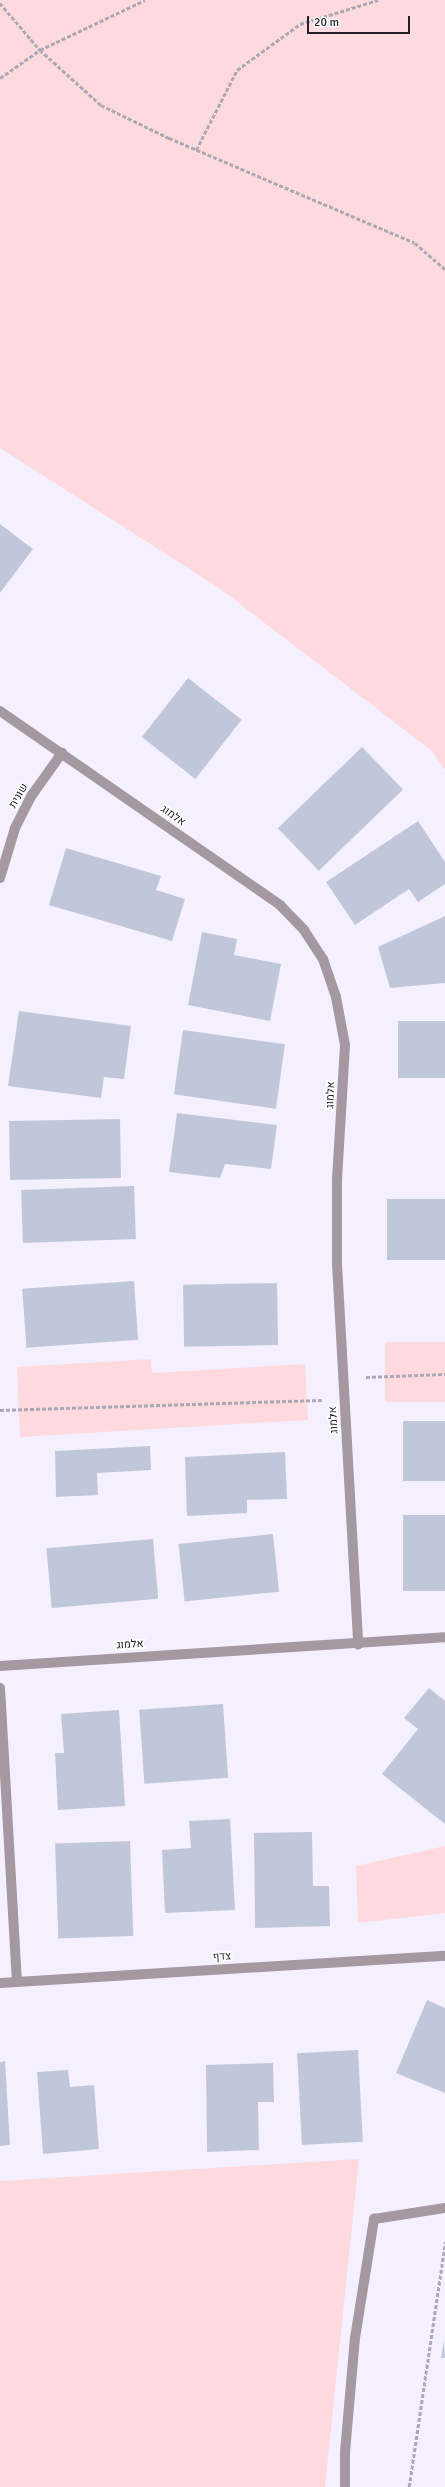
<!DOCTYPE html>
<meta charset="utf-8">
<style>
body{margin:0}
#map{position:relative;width:445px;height:2487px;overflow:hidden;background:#f5f0ff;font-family:Signika,Heebo,sans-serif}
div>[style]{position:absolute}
.green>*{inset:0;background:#fedadf;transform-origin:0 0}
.building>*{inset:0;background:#c1c7da;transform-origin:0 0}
.path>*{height:2.5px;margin-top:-1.25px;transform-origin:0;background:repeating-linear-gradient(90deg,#aca8b4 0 4px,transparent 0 6px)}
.service>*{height:10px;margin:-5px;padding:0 5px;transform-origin:5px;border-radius:5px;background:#a498a1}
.minor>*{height:10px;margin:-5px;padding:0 5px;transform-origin:5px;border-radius:5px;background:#a498a1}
span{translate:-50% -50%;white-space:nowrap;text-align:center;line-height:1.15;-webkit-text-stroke:3.5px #fff;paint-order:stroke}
.street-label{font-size:11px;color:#221f26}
.scale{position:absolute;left:307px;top:16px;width:103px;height:18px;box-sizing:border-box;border:2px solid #221f26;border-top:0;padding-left:5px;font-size:12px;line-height:14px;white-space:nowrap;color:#221f26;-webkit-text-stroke:3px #fff;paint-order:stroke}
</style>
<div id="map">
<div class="green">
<div style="clip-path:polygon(0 0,445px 0,445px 770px,432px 751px,219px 588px,0 448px)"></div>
<div style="left:445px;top:1342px;width:60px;height:60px;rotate:90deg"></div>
<div style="clip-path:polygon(151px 1359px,152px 1373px,305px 1364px,308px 1420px,20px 1437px,17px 1367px)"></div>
<div style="clip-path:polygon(445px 1846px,445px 1913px,358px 1923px,356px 1866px)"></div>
<div style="clip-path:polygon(359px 2159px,325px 2487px,0 2487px,0 2181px)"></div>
</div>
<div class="building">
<div style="clip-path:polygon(0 524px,33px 549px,0 593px)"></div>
<div style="left:188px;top:678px;width:68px;height:75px;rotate:38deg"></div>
<div style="left:362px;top:747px;width:59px;height:117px;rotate:46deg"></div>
<div style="clip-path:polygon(418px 821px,445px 862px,445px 884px,418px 902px,409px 889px,355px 925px,326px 882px)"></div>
<div style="clip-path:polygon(66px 848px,161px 876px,156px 890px,185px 899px,172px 941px,49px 905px)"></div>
<div style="clip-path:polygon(445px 916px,445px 983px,390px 988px,378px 947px)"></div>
<div style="clip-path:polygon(202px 932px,237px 939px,234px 955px,281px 964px,270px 1021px,188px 1005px)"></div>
<div style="clip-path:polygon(19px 1011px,131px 1026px,124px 1079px,104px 1077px,101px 1098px,8px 1086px)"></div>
<div style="left:445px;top:1021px;width:57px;height:47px;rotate:90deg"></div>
<div style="left:183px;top:1030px;width:103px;height:65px;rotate:8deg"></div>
<div style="clip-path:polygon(177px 1113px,277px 1125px,271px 1169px,225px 1164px,220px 1178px,169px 1172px)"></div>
<div style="left:120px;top:1119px;width:59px;height:111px;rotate:89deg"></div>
<div style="left:134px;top:1186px;width:53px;height:113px;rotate:88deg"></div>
<div style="left:445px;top:1199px;width:61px;height:58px;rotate:90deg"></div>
<div style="left:134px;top:1281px;width:59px;height:112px;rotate:86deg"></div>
<div style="left:277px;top:1283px;width:62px;height:94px;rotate:89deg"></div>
<div style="left:445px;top:1421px;width:60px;height:42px;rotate:90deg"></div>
<div style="clip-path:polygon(150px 1446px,151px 1470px,97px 1473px,98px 1495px,56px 1497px,55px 1451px)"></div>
<div style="clip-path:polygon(285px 1452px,287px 1499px,247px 1500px,247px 1513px,187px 1516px,185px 1457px)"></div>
<div style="left:445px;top:1515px;width:76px;height:42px;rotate:90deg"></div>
<div style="left:273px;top:1534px;width:58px;height:95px;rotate:84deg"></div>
<div style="left:153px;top:1539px;width:60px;height:107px;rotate:85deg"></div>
<div style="clip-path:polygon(429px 1688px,445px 1701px,445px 1824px,382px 1774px,418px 1729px,404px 1718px)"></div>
<div style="left:223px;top:1704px;width:74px;height:84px;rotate:86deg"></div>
<div style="clip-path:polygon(119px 1710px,125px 1806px,58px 1810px,55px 1753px,64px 1753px,61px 1714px)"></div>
<div style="clip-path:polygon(230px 1819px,235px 1910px,165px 1913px,162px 1850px,191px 1848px,189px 1821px)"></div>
<div style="clip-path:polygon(312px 1832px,313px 1886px,329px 1886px,330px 1926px,255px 1928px,254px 1833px)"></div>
<div style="left:130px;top:1841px;width:95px;height:75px;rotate:88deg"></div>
<div style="clip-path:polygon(427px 2000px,445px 2008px,445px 2093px,396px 2073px)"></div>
<div style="left:358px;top:2050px;width:92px;height:61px;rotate:87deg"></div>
<div style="clip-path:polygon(5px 2061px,10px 2145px,0 2146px,0 2062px)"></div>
<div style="clip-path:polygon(273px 2063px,274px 2102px,258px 2102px,259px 2150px,207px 2152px,206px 2065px)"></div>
<div style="clip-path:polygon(68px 2070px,70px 2087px,94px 2085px,99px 2149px,43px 2154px,37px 2072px)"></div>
<div style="clip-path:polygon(444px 2340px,445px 2358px,441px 2358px)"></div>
</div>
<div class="path">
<div style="left:0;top:3px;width:62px;rotate:49.6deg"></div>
<div style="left:40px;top:50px;width:82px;rotate:42deg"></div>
<div style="left:101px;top:105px;width:76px;rotate:25.9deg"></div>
<div style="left:169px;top:138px;width:267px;rotate:23.1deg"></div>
<div style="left:415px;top:243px;width:40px;rotate:41deg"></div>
<div style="left:0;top:78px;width:49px;rotate:-35deg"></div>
<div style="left:40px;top:50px;width:116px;rotate:-25.5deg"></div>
<div style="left:196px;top:150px;width:90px;rotate:-62.9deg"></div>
<div style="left:237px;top:70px;width:78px;rotate:-36.1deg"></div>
<div style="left:300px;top:24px;width:82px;rotate:-17.1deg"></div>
<div style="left:366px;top:1377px;width:79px;rotate:-2.2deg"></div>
<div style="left:0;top:1410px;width:322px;rotate:-1.8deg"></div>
<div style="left:409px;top:2487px;width:248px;rotate:-81.6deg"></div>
</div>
<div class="service">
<div style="left:345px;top:2487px;width:35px;rotate:-90deg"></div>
<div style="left:345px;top:2452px;width:114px;rotate:-85deg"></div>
<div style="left:355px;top:2338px;width:121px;rotate:-80.9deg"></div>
<div style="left:374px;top:2219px;width:72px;rotate:-8.8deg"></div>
</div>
<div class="minor">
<div style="left:0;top:711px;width:341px;rotate:34.7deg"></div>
<div style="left:280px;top:905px;width:35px;rotate:46deg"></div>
<div style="left:304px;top:930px;width:35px;rotate:57deg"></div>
<div style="left:323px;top:959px;width:40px;rotate:71.1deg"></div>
<div style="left:336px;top:997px;width:49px;rotate:79.4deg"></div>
<div style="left:345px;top:1045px;width:133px;rotate:93.4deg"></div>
<div style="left:337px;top:1178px;width:86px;rotate:90deg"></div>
<div style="left:337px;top:1264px;width:381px;rotate:86.8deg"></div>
<div style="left:0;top:878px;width:52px;rotate:-73.3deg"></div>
<div style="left:15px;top:828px;width:37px;rotate:-63deg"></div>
<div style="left:32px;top:795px;width:52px;rotate:-54.5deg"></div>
<div style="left:0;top:1666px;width:446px;rotate:-3.7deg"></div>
<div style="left:0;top:1688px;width:294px;rotate:86.7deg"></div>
<div style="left:0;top:1983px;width:446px;rotate:-3.5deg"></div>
</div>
<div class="street-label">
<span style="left:19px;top:796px;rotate:-60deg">שונית</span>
<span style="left:173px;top:816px;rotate:35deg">אלמוג</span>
<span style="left:331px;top:1095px;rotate:-88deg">אלמוג</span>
<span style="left:334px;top:1420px;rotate:-93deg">אלמוג</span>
<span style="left:130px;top:1645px;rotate:-4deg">אלמוג</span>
<span style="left:222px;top:1957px;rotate:-3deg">צדף</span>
</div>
<div class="scale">20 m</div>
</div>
